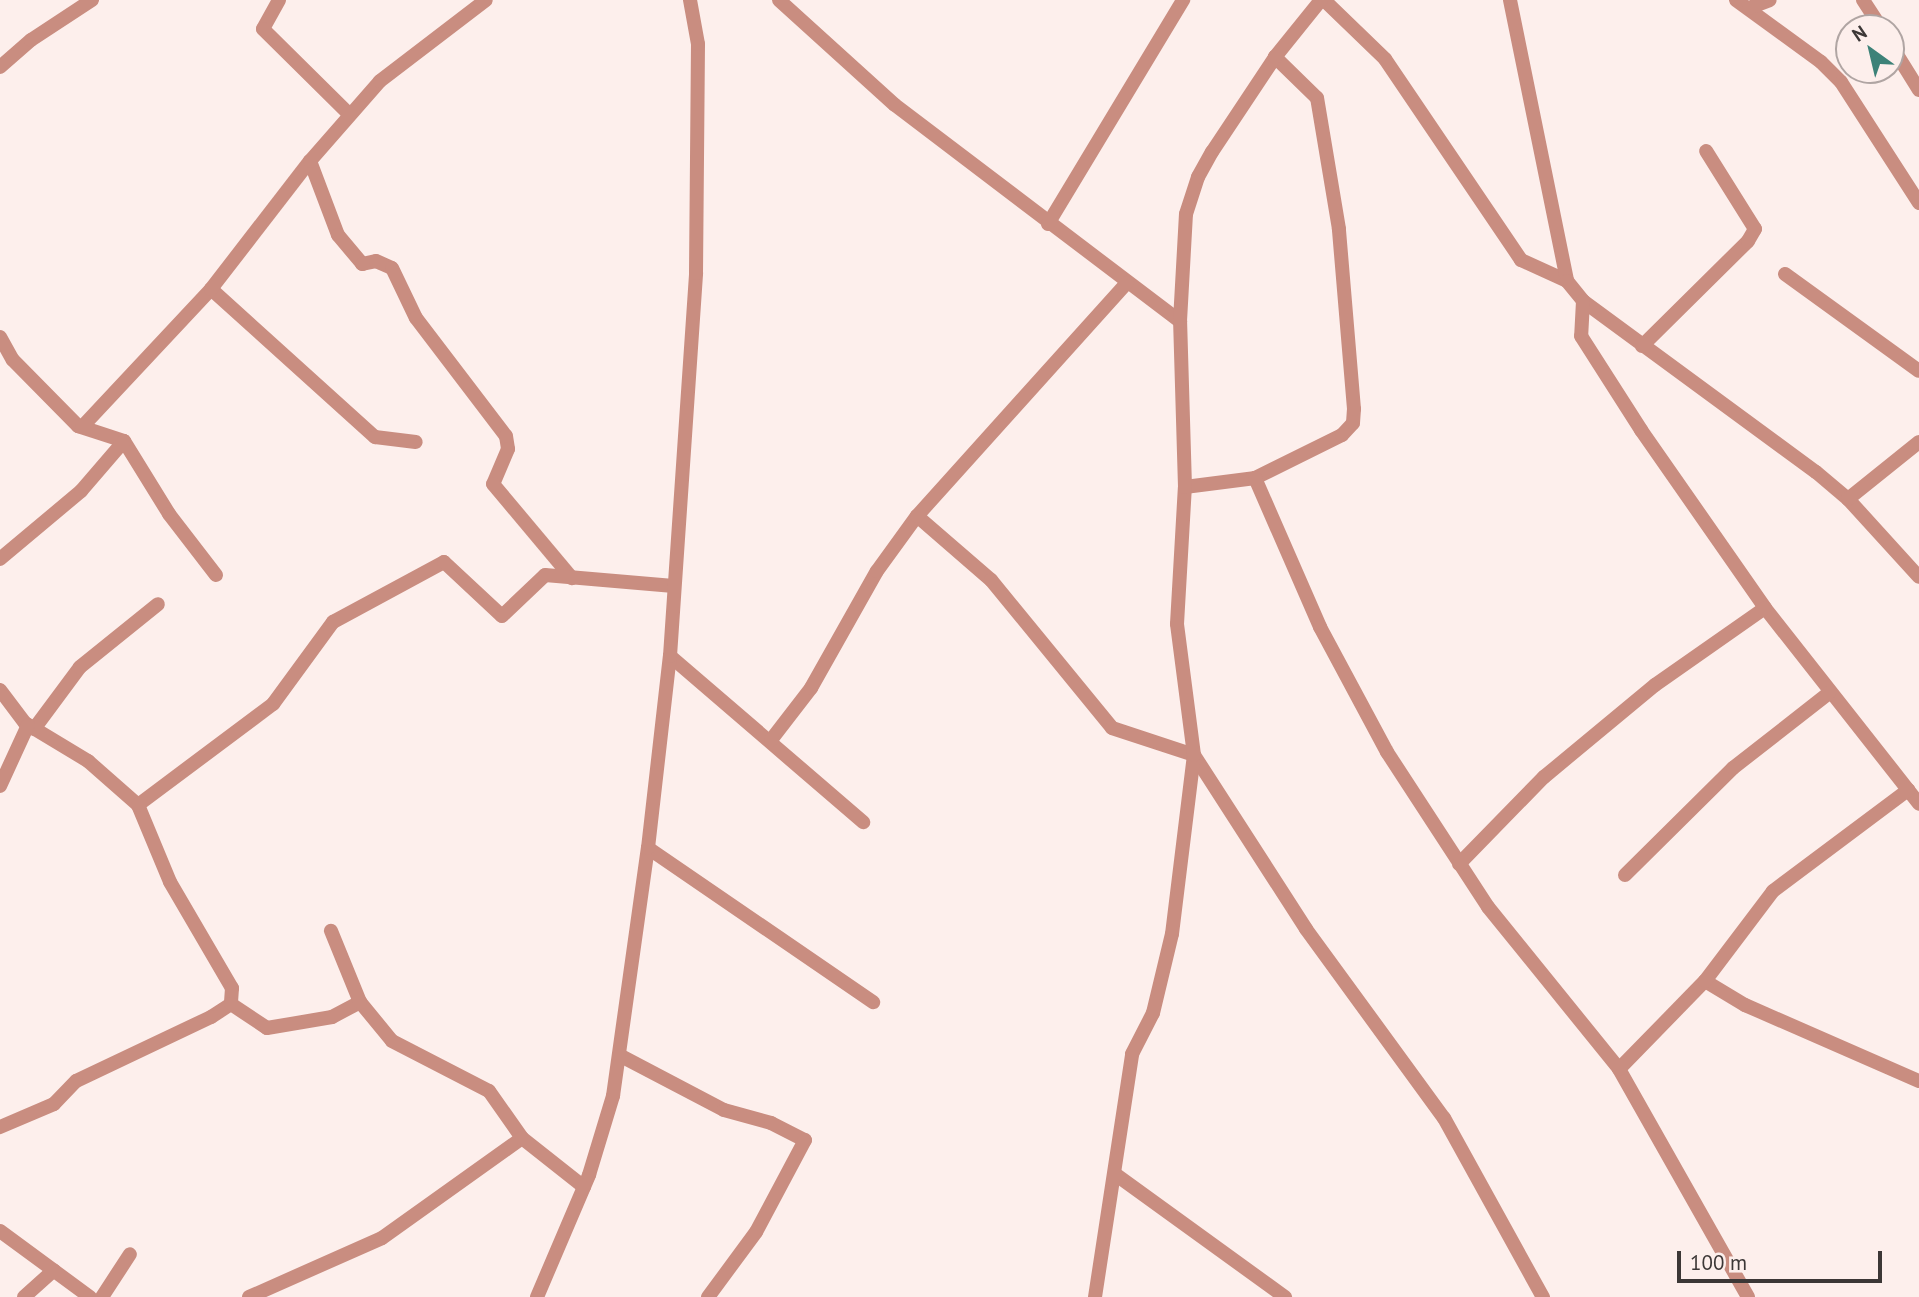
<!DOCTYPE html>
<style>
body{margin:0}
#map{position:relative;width:1919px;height:1297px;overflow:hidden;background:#fdefec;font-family:"PT Sans",sans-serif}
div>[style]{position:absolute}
.minor>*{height:14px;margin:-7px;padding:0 7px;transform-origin:7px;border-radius:7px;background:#c98d80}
span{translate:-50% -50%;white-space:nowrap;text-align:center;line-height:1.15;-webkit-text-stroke:7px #fdefec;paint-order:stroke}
.north{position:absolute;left:1835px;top:14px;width:70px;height:70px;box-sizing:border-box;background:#fdefec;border:2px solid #b0a5a3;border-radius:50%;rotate:326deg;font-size:19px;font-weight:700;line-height:28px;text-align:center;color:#3c3736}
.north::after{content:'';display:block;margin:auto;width:24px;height:32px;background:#3d8278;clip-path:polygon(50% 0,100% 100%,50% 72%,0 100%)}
.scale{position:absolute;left:1677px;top:1251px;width:205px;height:32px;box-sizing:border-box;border:4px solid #3c3736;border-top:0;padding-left:9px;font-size:21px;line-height:24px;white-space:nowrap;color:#3c3736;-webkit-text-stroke:5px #fdefec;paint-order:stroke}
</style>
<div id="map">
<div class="minor">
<div style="left:279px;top:0;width:33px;rotate:119deg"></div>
<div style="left:263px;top:29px;width:122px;rotate:44.7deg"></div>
<div style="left:779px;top:0;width:156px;rotate:42.2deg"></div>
<div style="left:895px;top:105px;width:358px;rotate:37.2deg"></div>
<div style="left:1324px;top:0;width:85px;rotate:44deg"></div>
<div style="left:1385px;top:59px;width:243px;rotate:55.9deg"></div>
<div style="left:1521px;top:260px;width:51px;rotate:24.5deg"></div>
<div style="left:1510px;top:0;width:287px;rotate:78.5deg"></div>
<div style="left:1567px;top:281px;width:26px;rotate:51deg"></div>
<div style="left:1583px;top:301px;width:289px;rotate:36.3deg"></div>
<div style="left:1816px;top:472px;width:42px;rotate:40.2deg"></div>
<div style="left:1848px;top:499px;width:105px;rotate:47.7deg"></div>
<div style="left:1736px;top:0;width:105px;rotate:36.1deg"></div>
<div style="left:1821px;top:62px;width:28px;rotate:45deg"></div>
<div style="left:1841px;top:82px;width:144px;rotate:57.2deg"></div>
<div style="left:1863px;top:0;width:33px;rotate:57deg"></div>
<div style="left:1749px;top:8px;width:22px;rotate:-21deg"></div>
<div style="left:1891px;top:45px;width:53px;rotate:58.1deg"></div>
<div style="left:0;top:67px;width:41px;rotate:-41.1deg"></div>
<div style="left:31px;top:40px;width:73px;rotate:-33.3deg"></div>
<div style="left:310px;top:161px;width:79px;rotate:69.3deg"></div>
<div style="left:338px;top:235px;width:38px;rotate:50deg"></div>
<div style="left:362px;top:264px;width:14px;rotate:-12deg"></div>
<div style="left:376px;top:261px;width:17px;rotate:24deg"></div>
<div style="left:392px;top:268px;width:55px;rotate:64.4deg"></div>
<div style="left:416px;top:318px;width:148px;rotate:52.7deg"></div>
<div style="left:506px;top:436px;width:13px;rotate:81deg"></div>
<div style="left:508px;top:449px;width:38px;rotate:113deg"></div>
<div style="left:493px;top:484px;width:123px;rotate:50deg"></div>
<div style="left:1048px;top:224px;width:262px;rotate:-58.9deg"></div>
<div style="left:1785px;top:274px;width:165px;rotate:35.9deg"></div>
<div style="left:211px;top:289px;width:221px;rotate:42.1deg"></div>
<div style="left:375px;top:437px;width:41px;rotate:7deg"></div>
<div style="left:1583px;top:301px;width:35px;rotate:93deg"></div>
<div style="left:1581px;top:336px;width:112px;rotate:57.4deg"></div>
<div style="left:1641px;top:430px;width:217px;rotate:55.1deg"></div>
<div style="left:1765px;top:608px;width:249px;rotate:51.8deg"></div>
<div style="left:0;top:337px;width:26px;rotate:61deg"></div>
<div style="left:13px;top:360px;width:93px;rotate:45.4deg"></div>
<div style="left:78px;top:426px;width:48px;rotate:18.1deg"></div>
<div style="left:124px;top:441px;width:86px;rotate:58.3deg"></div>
<div style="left:169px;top:514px;width:77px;rotate:52.4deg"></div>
<div style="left:1642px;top:346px;width:149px;rotate:-44.7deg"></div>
<div style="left:1748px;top:241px;width:14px;rotate:-60deg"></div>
<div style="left:1755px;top:229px;width:92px;rotate:-122.1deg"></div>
<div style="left:82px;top:427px;width:189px;rotate:-46.9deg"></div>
<div style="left:211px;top:289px;width:162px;rotate:-52.3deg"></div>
<div style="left:310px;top:161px;width:106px;rotate:-48.8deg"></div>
<div style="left:380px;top:81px;width:133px;rotate:-37.4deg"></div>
<div style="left:1255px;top:478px;width:97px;rotate:-26.3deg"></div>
<div style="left:1342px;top:435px;width:16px;rotate:-47deg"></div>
<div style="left:1353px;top:423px;width:14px;rotate:-86deg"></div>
<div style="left:1354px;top:409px;width:181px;rotate:-94.8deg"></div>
<div style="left:1339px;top:229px;width:133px;rotate:-99.5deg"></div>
<div style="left:1317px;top:98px;width:59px;rotate:-135.7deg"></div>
<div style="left:1185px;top:487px;width:71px;rotate:-7.3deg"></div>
<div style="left:1255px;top:478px;width:163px;rotate:66.4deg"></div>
<div style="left:1320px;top:627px;width:142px;rotate:61.8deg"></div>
<div style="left:1387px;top:752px;width:185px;rotate:56.9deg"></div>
<div style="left:1488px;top:907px;width:208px;rotate:51deg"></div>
<div style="left:1619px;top:1069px;width:262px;rotate:60.5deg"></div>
<div style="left:1848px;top:499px;width:91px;rotate:-38.8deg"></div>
<div style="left:917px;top:516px;width:98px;rotate:40.9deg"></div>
<div style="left:991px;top:580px;width:191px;rotate:50.7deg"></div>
<div style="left:1112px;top:728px;width:86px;rotate:18.2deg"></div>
<div style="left:1194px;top:755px;width:207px;rotate:57.2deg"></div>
<div style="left:1306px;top:929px;width:234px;rotate:53.9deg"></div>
<div style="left:1444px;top:1118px;width:205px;rotate:61.1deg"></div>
<div style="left:0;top:559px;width:106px;rotate:-40deg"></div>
<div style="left:81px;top:491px;width:66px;rotate:-49.3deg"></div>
<div style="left:670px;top:656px;width:255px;rotate:40.7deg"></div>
<div style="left:0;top:690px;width:41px;rotate:52.9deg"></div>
<div style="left:25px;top:723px;width:74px;rotate:31.1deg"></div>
<div style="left:88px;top:761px;width:67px;rotate:41.3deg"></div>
<div style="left:138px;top:805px;width:83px;rotate:67.4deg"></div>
<div style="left:170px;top:882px;width:123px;rotate:59.7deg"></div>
<div style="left:232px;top:988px;width:16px;rotate:94deg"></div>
<div style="left:231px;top:1004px;width:24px;rotate:147deg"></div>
<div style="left:211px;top:1017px;width:149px;rotate:154.6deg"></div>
<div style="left:76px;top:1081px;width:32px;rotate:134deg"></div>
<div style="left:54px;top:1104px;width:59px;rotate:156.9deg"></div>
<div style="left:34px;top:729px;width:77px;rotate:-53.4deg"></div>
<div style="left:80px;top:667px;width:100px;rotate:-38.9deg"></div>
<div style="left:771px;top:740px;width:66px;rotate:-52.4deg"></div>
<div style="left:811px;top:688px;width:134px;rotate:-60.6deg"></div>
<div style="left:877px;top:571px;width:68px;rotate:-54deg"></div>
<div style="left:917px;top:516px;width:314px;rotate:-48deg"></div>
<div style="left:0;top:786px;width:67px;rotate:-65.3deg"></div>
<div style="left:138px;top:805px;width:169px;rotate:-36.8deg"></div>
<div style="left:273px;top:704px;width:102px;rotate:-53.8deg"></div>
<div style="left:333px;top:622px;width:126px;rotate:-28.4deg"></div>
<div style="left:444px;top:562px;width:79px;rotate:43deg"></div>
<div style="left:502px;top:616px;width:59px;rotate:-43.6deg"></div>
<div style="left:545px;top:575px;width:129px;rotate:4.9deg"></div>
<div style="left:648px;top:848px;width:273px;rotate:34.4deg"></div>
<div style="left:1459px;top:864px;width:122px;rotate:-45.7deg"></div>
<div style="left:1544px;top:777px;width:144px;rotate:-39.7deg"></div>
<div style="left:1655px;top:685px;width:134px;rotate:-35deg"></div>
<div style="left:1625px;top:875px;width:152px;rotate:-44.7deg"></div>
<div style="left:1733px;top:768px;width:122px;rotate:-38deg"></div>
<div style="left:1705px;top:981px;width:47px;rotate:31deg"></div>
<div style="left:1745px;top:1005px;width:190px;rotate:23.6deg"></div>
<div style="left:360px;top:1002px;width:50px;rotate:50.6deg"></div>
<div style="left:392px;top:1041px;width:109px;rotate:27.3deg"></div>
<div style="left:489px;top:1091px;width:57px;rotate:54.9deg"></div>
<div style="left:231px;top:1004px;width:43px;rotate:33.7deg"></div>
<div style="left:267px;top:1028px;width:66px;rotate:-9.6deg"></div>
<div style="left:332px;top:1017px;width:32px;rotate:-28deg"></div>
<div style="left:360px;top:1002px;width:77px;rotate:-112.2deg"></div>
<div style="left:621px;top:1056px;width:116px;rotate:27.7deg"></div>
<div style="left:724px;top:1110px;width:49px;rotate:15.5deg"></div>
<div style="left:771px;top:1123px;width:38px;rotate:27deg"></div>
<div style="left:805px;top:1140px;width:104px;rotate:118deg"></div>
<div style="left:756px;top:1232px;width:81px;rotate:126.4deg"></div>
<div style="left:1619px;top:1069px;width:123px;rotate:-45.7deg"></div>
<div style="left:1705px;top:981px;width:113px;rotate:-52.9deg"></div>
<div style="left:1773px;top:891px;width:169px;rotate:-36.8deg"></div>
<div style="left:1115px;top:1174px;width:210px;rotate:35.9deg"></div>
<div style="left:0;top:1231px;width:112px;rotate:36.3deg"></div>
<div style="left:24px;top:1297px;width:40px;rotate:-42deg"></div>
<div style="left:102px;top:1297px;width:51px;rotate:-56.9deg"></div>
<div style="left:249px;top:1297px;width:145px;rotate:-23.9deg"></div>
<div style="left:382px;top:1238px;width:172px;rotate:-35.5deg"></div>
<div style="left:522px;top:1138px;width:79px;rotate:38.3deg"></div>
<div style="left:537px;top:1297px;width:133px;rotate:-66.9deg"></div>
<div style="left:589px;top:1175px;width:83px;rotate:-73.1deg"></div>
<div style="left:613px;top:1096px;width:250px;rotate:-82deg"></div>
<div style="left:648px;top:848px;width:193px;rotate:-83.5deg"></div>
<div style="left:670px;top:656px;width:384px;rotate:-86.1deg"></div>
<div style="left:696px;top:273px;width:229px;rotate:-89.5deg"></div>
<div style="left:698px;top:44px;width:45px;rotate:-100.3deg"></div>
<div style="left:1095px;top:1297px;width:246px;rotate:-81.3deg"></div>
<div style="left:1132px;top:1054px;width:46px;rotate:-62.9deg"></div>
<div style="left:1153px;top:1013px;width:81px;rotate:-76.5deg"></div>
<div style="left:1172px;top:934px;width:180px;rotate:-83deg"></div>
<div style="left:1194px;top:755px;width:132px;rotate:-97.4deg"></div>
<div style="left:1177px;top:624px;width:137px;rotate:-86.7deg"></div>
<div style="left:1185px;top:487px;width:166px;rotate:-91.7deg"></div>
<div style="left:1180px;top:321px;width:107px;rotate:-86.8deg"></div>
<div style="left:1186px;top:214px;width:39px;rotate:-72deg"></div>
<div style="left:1198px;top:177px;width:29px;rotate:-61deg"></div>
<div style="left:1212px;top:152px;width:114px;rotate:-56.4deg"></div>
<div style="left:1275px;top:57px;width:73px;rotate:-51.1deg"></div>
</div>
<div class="north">N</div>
<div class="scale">100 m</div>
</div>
